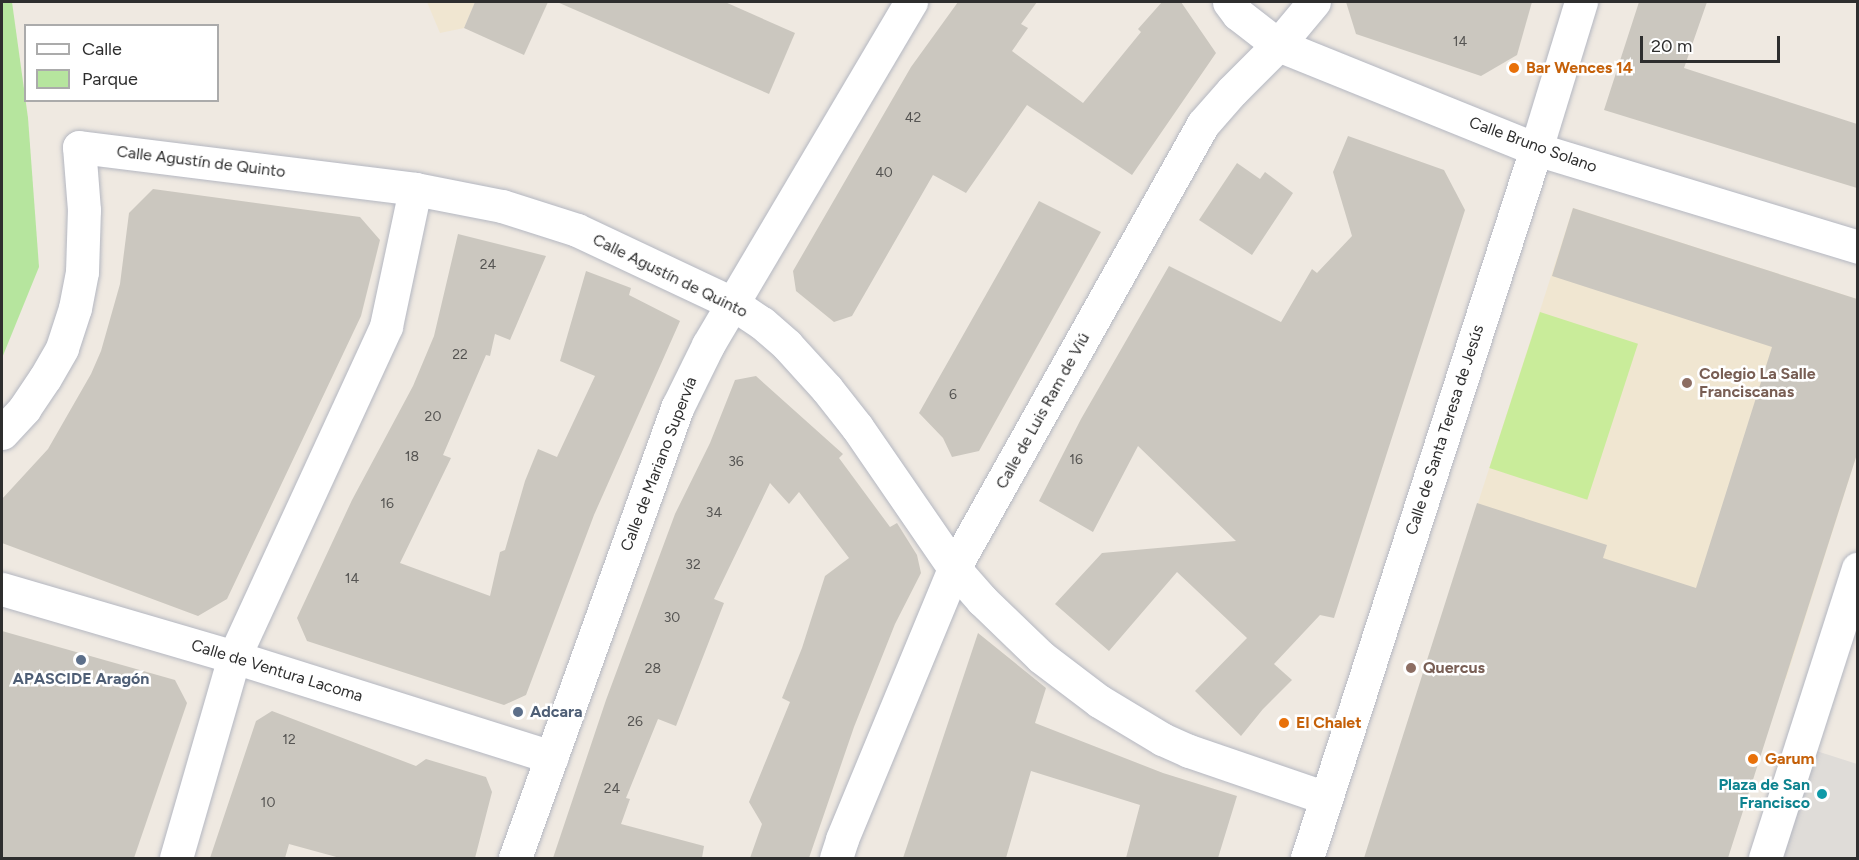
<!DOCTYPE html>
<meta charset="utf-8">
<style>
body{margin:0}
#map{position:relative;width:1859px;height:860px;overflow:hidden;background:#efe9e1;font-family:Figtree,sans-serif}
div>[style]{position:absolute}
.education>*{inset:0;background:#f0e6d1}
.green>*{inset:0;background:#b6e59e}
.pitch>*{inset:0;background:#c9ec9a;transform-origin:0 0}
.plaza>*{inset:0;background:#dfdcd8}
.building>*{inset:0;background:#cbc7bf}
.roads{filter:drop-shadow(0 0 2px #b4b7c1) drop-shadow(0 0 2px #b4b7c1)}
.street>*{height:33px;margin:-16.5px;padding:0 16.5px;transform-origin:16.5px;border-radius:16.5px;background:#fff}
.secondary>*{height:33px;margin:-16.5px;padding:0 16.5px;transform-origin:16.5px;border-radius:16.5px;background:#fff}
.dots>*{width:16px;height:16px;translate:-50% -50%;box-sizing:border-box;border:3px solid #fff;border-radius:50%}
span{translate:-50% -50%;white-space:nowrap;text-align:center;line-height:1.15;-webkit-text-stroke:5px #fff;paint-order:stroke}
.number-label{font-size:14px;color:#555452}
.number-label span{-webkit-text-stroke-width:0}
.food-label{font-size:16px;color:#c56008;font-weight:700}
.left{translate:0 -50%;text-align:left}
.street-label{font-size:16px;color:#2e2e2e}
.education-label{font-size:16px;color:#785e54;font-weight:700}
.service-label{font-size:16px;color:#4e5e75;font-weight:700}
.culture-label{font-size:16px;color:#0d838f;font-weight:700}
.right{translate:-100% -50%;text-align:right}
.frame{position:absolute;inset:0;border:3px solid #2e2e2e;pointer-events:none}
.legend{position:absolute;left:24px;top:24px;width:195px;height:78px;box-sizing:border-box;background:#fff;border:2px solid #ababab;margin:0;padding:8px 10px;list-style:none;font-size:18px;color:#2e2e2e}
.legend li{display:flex;align-items:center;gap:12px;height:30px}
.legend b{width:30px;border:2px solid #ababab}
.scale{position:absolute;left:1640px;top:36px;width:140px;height:27px;box-sizing:border-box;border:3px solid #2e2e2e;border-top:0;padding-left:8px;font-size:18px;line-height:21px;white-space:nowrap;color:#2e2e2e;-webkit-text-stroke:4px #fff;paint-order:stroke}
</style>
<div id="map">
<div class="education">
<div style="clip-path:polygon(427px 2px,475px 2px,464px 28px,440px 33px)"></div>
<div style="clip-path:polygon(1573px 208px,1857px 299px,1857px 454px,1786px 679px,1622px 628px,1478px 503px)"></div>
</div>
<div class="green">
<div style="clip-path:polygon(2px 2px,12px 2px,28px 118px,39px 267px,2px 358px)"></div>
</div>
<div class="pitch">
<div style="left:1540px;top:312px;width:103px;height:164px;rotate:18deg"></div>
</div>
<div class="plaza">
<div style="clip-path:polygon(1801px 746px,1857px 764px,1857px 858px,1765px 858px)"></div>
</div>
<div class="building">
<div style="clip-path:polygon(475px 2px,548px 2px,524px 55px,464px 28px)"></div>
<div style="clip-path:polygon(557px 2px,725px 2px,795px 33px,769px 94px)"></div>
<div style="clip-path:polygon(958px 2px,1037px 2px,1021px 24px,1028px 28px,1012px 51px,1083px 103px,1141px 32px,1138px 29px,1162px 2px,1181px 2px,1216px 53px,1132px 175px,1027px 105px,966px 193px,933px 175px,852px 316px,834px 322px,796px 291px,793px 271px,911px 67px)"></div>
<div style="clip-path:polygon(1346px 2px,1532px 2px,1517px 55px,1481px 76px,1356px 34px)"></div>
<div style="clip-path:polygon(1639px 2px,1707px 2px,1684px 68px,1857px 124px,1857px 188px,1604px 110px)"></div>
<div style="clip-path:polygon(1348px 136px,1444px 170px,1465px 210px,1334px 618px,1320px 615px,1274px 664px,1292px 680px,1263px 709px,1241px 736px,1195px 691px,1247px 638px,1177px 572px,1109px 651px,1055px 604px,1102px 553px,1236px 541px,1138px 446px,1093px 532px,1039px 501px,1081px 419px,1169px 266px,1281px 322px,1312px 269px,1317px 273px,1352px 236px,1333px 172px)"></div>
<div style="clip-path:polygon(1237px 163px,1260px 179px,1265px 172px,1293px 193px,1252px 255px,1199px 220px)"></div>
<div style="clip-path:polygon(153px 189px,360px 217px,380px 240px,361px 316px,227px 599px,198px 616px,2px 543px,2px 499px,48px 449px,91px 374px,101px 351px,120px 284px,129px 213px)"></div>
<div style="clip-path:polygon(1039px 201px,1101px 232px,979px 451px,952px 457px,943px 438px,919px 413px)"></div>
<div style="clip-path:polygon(1573px 208px,1857px 299px,1857px 454px,1728px 858px,1364px 858px,1477px 503px,1607px 545px,1603px 558px,1696px 588px,1772px 347px,1552px 276px)"></div>
<div style="clip-path:polygon(458px 234px,546px 256px,510px 340px,495px 334px,490px 356px,486px 355px,443px 455px,451px 458px,400px 563px,490px 596px,500px 552px,505px 550px,525px 481px,538px 449px,557px 457px,595px 376px,560px 361px,586px 271px,631px 288px,629px 295px,680px 321px,594px 515px,526px 695px,504px 705px,307px 641px,297px 618px,352px 500px,413px 386px,434px 336px)"></div>
<div style="clip-path:polygon(756px 376px,843px 454px,839px 458px,890px 527px,897px 523px,917px 555px,921px 573px,895px 624px,854px 727px,809px 858px,750px 858px,762px 824px,749px 802px,790px 702px,782px 698px,802px 648px,825px 576px,849px 558px,799px 492px,789px 504px,770px 483px,714px 599px,724px 603px,676px 726px,658px 719px,626px 798px,630px 799px,621px 824px,704px 846px,702px 858px,553px 858px,606px 700px,675px 514px,710px 443px,735px 380px)"></div>
<div style="clip-path:polygon(2px 631px,175px 680px,187px 703px,134px 858px,2px 858px)"></div>
<div style="clip-path:polygon(978px 633px,1046px 688px,1035px 723px,1163px 773px,1237px 796px,1218px 858px,1126px 858px,1140px 805px,1031px 771px,1006px 858px,903px 858px)"></div>
<div style="clip-path:polygon(272px 711px,416px 766px,426px 759px,486px 777px,492px 792px,475px 858px,340px 858px,289px 844px,285px 858px,210px 858px,256px 721px)"></div>
</div>
<div class="roads">
<div class="street">
<div style="left:1229px;top:2px;width:15px;rotate:53deg"></div>
<div style="left:1238px;top:14px;width:51px;rotate:37.8deg"></div>
<div style="left:1278px;top:45px;width:278px;rotate:22deg"></div>
<div style="left:1536px;top:149px;width:337px;rotate:16.9deg"></div>
<div style="left:79px;top:147px;width:339px;rotate:7.1deg"></div>
<div style="left:415px;top:189px;width:89px;rotate:11.1deg"></div>
<div style="left:502px;top:206px;width:79px;rotate:17.7deg"></div>
<div style="left:577px;top:230px;width:171px;rotate:25.2deg"></div>
<div style="left:732px;top:303px;width:36px;rotate:34deg"></div>
<div style="left:762px;top:323px;width:33px;rotate:41deg"></div>
<div style="left:787px;top:345px;width:59px;rotate:47.7deg"></div>
<div style="left:827px;top:389px;width:48px;rotate:51.7deg"></div>
<div style="left:857px;top:427px;width:171px;rotate:55.5deg"></div>
<div style="left:954px;top:568px;width:43px;rotate:48.8deg"></div>
<div style="left:982px;top:600px;width:82px;rotate:44deg"></div>
<div style="left:1041px;top:657px;width:73px;rotate:37.2deg"></div>
<div style="left:1099px;top:701px;width:74px;rotate:31.1deg"></div>
<div style="left:1162px;top:739px;width:30px;rotate:24deg"></div>
<div style="left:1189px;top:751px;width:145px;rotate:18.9deg"></div>
<div style="left:2px;top:589px;width:242px;rotate:16.3deg"></div>
<div style="left:234px;top:657px;width:333px;rotate:17.5deg"></div>
<div style="left:176px;top:858px;width:209px;rotate:-73.9deg"></div>
<div style="left:234px;top:657px;width:364px;rotate:-65.3deg"></div>
<div style="left:386px;top:326px;width:140px;rotate:-78deg"></div>
<div style="left:515px;top:858px;width:480px;rotate:-70.2deg"></div>
<div style="left:678px;top:406px;width:68px;rotate:-63.8deg"></div>
<div style="left:708px;top:345px;width:399px;rotate:-59.4deg"></div>
<div style="left:836px;top:858px;width:20px;rotate:-72deg"></div>
<div style="left:842px;top:839px;width:293px;rotate:-67.5deg"></div>
<div style="left:954px;top:568px;width:509px;rotate:-60.72deg"></div>
<div style="left:1203px;top:124px;width:44px;rotate:-48.7deg"></div>
<div style="left:1232px;top:91px;width:65px;rotate:-45deg"></div>
<div style="left:1278px;top:45px;width:56px;rotate:-50.1deg"></div>
<div style="left:1307px;top:858px;width:745px;rotate:-72.1deg"></div>
<div style="left:1536px;top:149px;width:154px;rotate:-73deg"></div>
<div style="left:1765px;top:858px;width:304px;rotate:-72.2deg"></div>
</div>
<div class="secondary">
<div style="left:2px;top:433px;width:33px;rotate:-47deg"></div>
<div style="left:24px;top:409px;width:37px;rotate:-56deg"></div>
<div style="left:45px;top:378px;width:34px;rotate:-60deg"></div>
<div style="left:62px;top:348px;width:42px;rotate:-72deg"></div>
<div style="left:75px;top:308px;width:37px;rotate:-79deg"></div>
<div style="left:82px;top:272px;width:62px;rotate:-88.2deg"></div>
<div style="left:84px;top:210px;width:63px;rotate:-94.5deg"></div>
</div>
</div>
<div class="dots">
<div style="left:1514px;top:68px;background:#e8710a"></div>
<div style="left:1687px;top:383px;background:#8d6e63"></div>
<div style="left:81px;top:660px;background:#5c6f8a"></div>
<div style="left:1411px;top:668px;background:#8d6e63"></div>
<div style="left:518px;top:712px;background:#5c6f8a"></div>
<div style="left:1284px;top:723px;background:#e8710a"></div>
<div style="left:1753px;top:759px;background:#e8710a"></div>
<div style="left:1822px;top:794px;background:#0f9aa8"></div>
</div>
<div class="number-label">
<span style="left:1460px;top:42px">14</span>
<span style="left:913px;top:118px">42</span>
<span style="left:884px;top:173px">40</span>
<span style="left:488px;top:265px">24</span>
<span style="left:460px;top:355px">22</span>
<span style="left:953px;top:395px">6</span>
<span style="left:433px;top:417px">20</span>
<span style="left:412px;top:457px">18</span>
<span style="left:1076px;top:460px">16</span>
<span style="left:736px;top:462px">36</span>
<span style="left:387px;top:504px">16</span>
<span style="left:714px;top:513px">34</span>
<span style="left:693px;top:565px">32</span>
<span style="left:352px;top:579px">14</span>
<span style="left:672px;top:618px">30</span>
<span style="left:653px;top:669px">28</span>
<span style="left:635px;top:722px">26</span>
<span style="left:289px;top:740px">12</span>
<span style="left:612px;top:789px">24</span>
<span style="left:268px;top:803px">10</span>
</div>
<div class="food-label">
<span class="left" style="left:1526px;top:68px">Bar Wences 14</span>
<span class="left" style="left:1296px;top:723px">El Chalet</span>
<span class="left" style="left:1765px;top:759px">Garum</span>
</div>
<div class="street-label">
<span style="left:1533px;top:145px;rotate:20deg">Calle Bruno Solano</span>
<span style="left:201px;top:162px;rotate:7deg">Calle Agustín de Quinto</span>
<span style="left:670px;top:276px;rotate:26deg">Calle Agustín de Quinto</span>
<span style="left:1043px;top:411px;rotate:-61deg">Calle de Luis Ram de Viú</span>
<span style="left:1445px;top:430px;rotate:-72deg">Calle de Santa Teresa de Jesús</span>
<span style="left:659px;top:464px;rotate:-69deg">Calle de Mariano Supervía</span>
<span style="left:277px;top:671px;rotate:17deg">Calle de Ventura Lacoma</span>
</div>
<div class="education-label">
<span class="left" style="left:1699px;top:383px">Colegio La Salle<br>Franciscanas</span>
<span class="left" style="left:1423px;top:668px">Quercus</span>
</div>
<div class="service-label">
<span style="left:81px;top:679px">APASCIDE Aragón</span>
<span class="left" style="left:530px;top:712px">Adcara</span>
</div>
<div class="culture-label">
<span class="right" style="left:1810px;top:794px">Plaza de San<br>Francisco</span>
</div>
<div class="frame"></div>
<ul class="legend">
<li><b style="height:8px;background:#fff"></b>Calle</li>
<li><b style="height:16px;background:#b6e59e"></b>Parque</li>
</ul>
<div class="scale">20 m</div>
</div>
